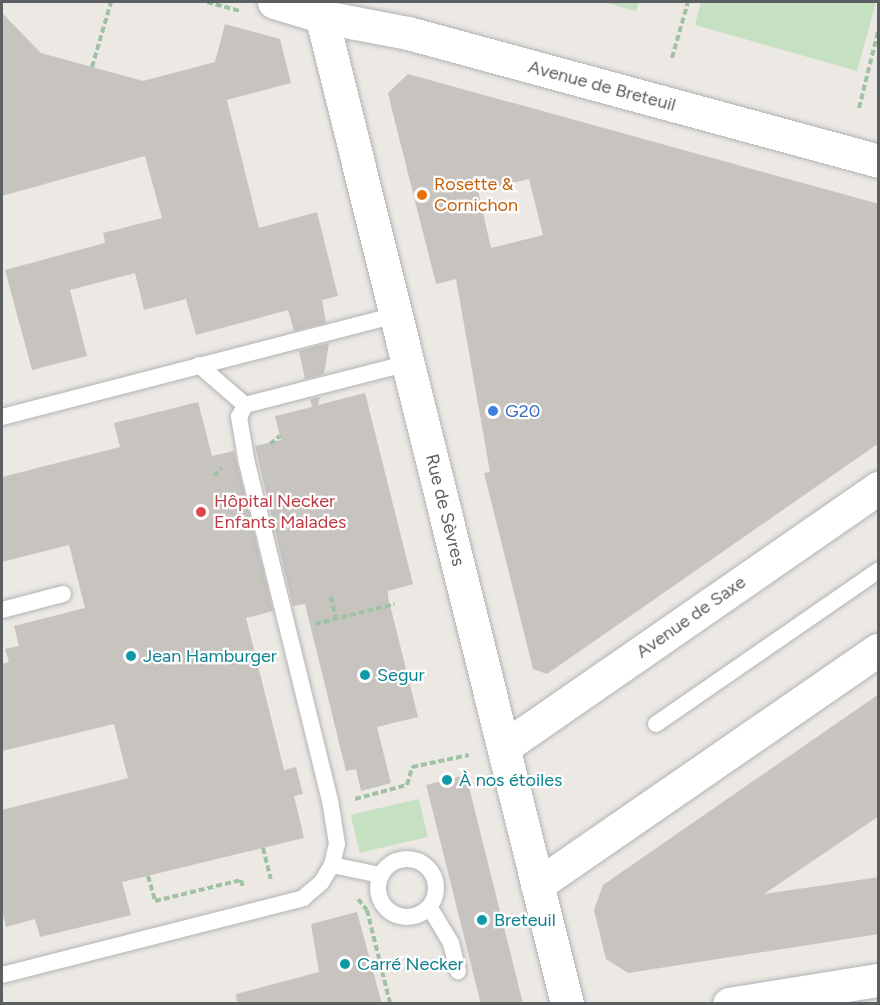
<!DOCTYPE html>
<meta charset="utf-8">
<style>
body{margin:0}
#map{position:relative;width:880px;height:1005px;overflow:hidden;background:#ece8e3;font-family:Figtree,sans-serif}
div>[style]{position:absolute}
.green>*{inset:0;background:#c6e0c2;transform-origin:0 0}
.building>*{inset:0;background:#c7c3bf;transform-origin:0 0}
.path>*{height:4px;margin-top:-2px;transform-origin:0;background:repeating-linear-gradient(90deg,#9ec2a3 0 6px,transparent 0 9px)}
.roads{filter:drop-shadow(0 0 2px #b0b3b6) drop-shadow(0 0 2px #b0b3b6)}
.service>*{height:16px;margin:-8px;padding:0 8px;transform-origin:8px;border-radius:8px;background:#fff}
.service>.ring{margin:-8px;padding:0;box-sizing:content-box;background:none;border:16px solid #fff;border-radius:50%}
.minor>*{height:33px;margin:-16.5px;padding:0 16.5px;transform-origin:16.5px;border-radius:16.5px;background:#fff}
.tertiary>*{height:33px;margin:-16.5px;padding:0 16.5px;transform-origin:16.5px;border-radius:16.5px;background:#fff}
.secondary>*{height:33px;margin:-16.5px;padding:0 16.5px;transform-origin:16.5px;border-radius:16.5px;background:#fff}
.dots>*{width:16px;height:16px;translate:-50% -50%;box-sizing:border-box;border:3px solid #fff;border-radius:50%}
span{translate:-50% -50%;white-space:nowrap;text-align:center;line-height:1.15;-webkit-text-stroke:4.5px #fff;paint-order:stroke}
.street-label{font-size:18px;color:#5b5f61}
.food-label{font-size:18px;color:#c56008}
.left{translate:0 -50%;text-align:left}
.shop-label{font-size:18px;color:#366cbe}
.health-label{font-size:18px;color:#be3a42}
.culture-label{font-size:18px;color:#0d838f}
.frame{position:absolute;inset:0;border:3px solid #5b5f61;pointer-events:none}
</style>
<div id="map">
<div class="green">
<div style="clip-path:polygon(603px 2px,639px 2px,636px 11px)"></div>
<div style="clip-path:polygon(701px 2px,876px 2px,857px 71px,695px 25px)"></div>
<div style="left:419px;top:799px;width:39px;height:70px;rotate:77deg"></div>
</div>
<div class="building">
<div style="clip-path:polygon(2px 13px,41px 53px,143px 81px,215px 62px,225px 24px,280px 39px,291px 83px,227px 100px,259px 228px,317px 212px,338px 296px,322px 300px,326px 323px,294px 331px,288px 310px,196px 335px,186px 299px,144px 310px,135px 273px,70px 290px,87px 356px,32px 370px,5px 270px,105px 243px,103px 233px,162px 218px,145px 156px,2px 196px)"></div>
<div style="clip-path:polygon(evenodd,408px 74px,879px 204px,879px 443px,547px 674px,533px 669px,484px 473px,490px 472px,456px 279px,436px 284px,391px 106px,388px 93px,408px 74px,529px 179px,543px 235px,491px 248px,478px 191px,529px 179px)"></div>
<div style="clip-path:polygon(329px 343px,324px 374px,305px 379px,299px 351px)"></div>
<div style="clip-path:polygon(365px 393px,413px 584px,388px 591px,388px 597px,418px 717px,377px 727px,391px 783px,361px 791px,356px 769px,346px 771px,305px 604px,293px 606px,255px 446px,281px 440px,275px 416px,312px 407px,310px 399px,320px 397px,318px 405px)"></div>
<div style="clip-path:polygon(198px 402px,212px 456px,234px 451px,273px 611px,246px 618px,284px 770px,296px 767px,303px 794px,294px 796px,304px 838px,122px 882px,131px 915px,40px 937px,35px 919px,6px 927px,2px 909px,2px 810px,128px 778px,114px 724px,2px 751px,2px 664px,9px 662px,5px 649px,19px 646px,14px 626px,85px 608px,69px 545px,2px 562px,2px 477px,120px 447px,114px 423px)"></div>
<div style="clip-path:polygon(879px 694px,879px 816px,764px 894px,879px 877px,879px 934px,628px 973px,606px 959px,594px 910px,603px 885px)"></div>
<div style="left:466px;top:775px;width:236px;height:41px;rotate:76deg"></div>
<div style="clip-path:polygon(357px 912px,382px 1004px,237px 1004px,236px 994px,319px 972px,311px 924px)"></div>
</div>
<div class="path">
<div style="left:207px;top:2px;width:35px;rotate:15deg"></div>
<div style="left:672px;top:58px;width:58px;rotate:-74.1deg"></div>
<div style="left:92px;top:67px;width:68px;rotate:-73.7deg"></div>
<div style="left:859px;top:108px;width:78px;rotate:-76deg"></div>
<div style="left:270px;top:444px;width:13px;rotate:-39deg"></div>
<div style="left:214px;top:476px;width:11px;rotate:-49deg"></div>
<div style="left:331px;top:597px;width:23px;rotate:77deg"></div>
<div style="left:315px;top:624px;width:82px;rotate:-14deg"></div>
<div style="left:355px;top:799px;width:54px;rotate:-15.1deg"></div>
<div style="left:407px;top:785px;width:19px;rotate:-74deg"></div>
<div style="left:412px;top:767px;width:58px;rotate:-11.9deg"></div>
<div style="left:263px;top:848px;width:32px;rotate:76deg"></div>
<div style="left:148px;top:876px;width:26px;rotate:74deg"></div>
<div style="left:155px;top:901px;width:89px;rotate:-13.7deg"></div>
<div style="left:241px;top:880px;width:8px;rotate:76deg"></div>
<div style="left:358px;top:899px;width:14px;rotate:51deg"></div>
<div style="left:367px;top:910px;width:96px;rotate:76.1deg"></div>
</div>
<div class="roads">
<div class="service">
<div style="left:199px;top:365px;width:61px;rotate:41deg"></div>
<div style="left:245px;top:405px;width:169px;rotate:-14.4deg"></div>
<div style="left:2px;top:417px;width:408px;rotate:-14.5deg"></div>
<div style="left:2px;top:610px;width:63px;rotate:-14.7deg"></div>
<div style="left:656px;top:724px;width:270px;rotate:-34.6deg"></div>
<div class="ring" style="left:378px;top:859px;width:42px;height:42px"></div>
<div style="left:332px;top:865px;width:49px;rotate:11.8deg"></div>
<div style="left:430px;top:908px;width:41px;rotate:59deg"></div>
<div style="left:451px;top:943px;width:29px;rotate:76deg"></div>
<div style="left:2px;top:975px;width:311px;rotate:-14.3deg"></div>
<div style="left:303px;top:898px;width:23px;rotate:-40deg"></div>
<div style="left:321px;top:883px;width:21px;rotate:-59deg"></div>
<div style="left:332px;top:865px;width:22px;rotate:-77deg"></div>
<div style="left:337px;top:844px;width:39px;rotate:-99deg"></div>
<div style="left:331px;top:805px;width:357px;rotate:-103.8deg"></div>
<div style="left:246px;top:458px;width:42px;rotate:-99.7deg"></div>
<div style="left:239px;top:417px;width:13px;rotate:-63deg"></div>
</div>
<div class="minor">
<div style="left:504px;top:747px;width:455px;rotate:-34.7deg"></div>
<div style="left:537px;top:885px;width:414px;rotate:-34.6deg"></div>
<div style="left:729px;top:1004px;width:151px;rotate:-9.2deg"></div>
</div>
<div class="tertiary">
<div style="left:274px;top:2px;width:52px;rotate:16.7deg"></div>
<div style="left:324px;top:17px;width:86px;rotate:10.8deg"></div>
<div style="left:408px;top:33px;width:487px;rotate:15.2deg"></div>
</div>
<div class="secondary">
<div style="left:318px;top:2px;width:1032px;rotate:76.04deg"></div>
</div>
</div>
<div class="dots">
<div style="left:422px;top:195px;background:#e8710a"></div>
<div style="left:493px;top:411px;background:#3f7fe0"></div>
<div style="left:201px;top:512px;background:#e0444e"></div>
<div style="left:131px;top:656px;background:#0f9aa8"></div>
<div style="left:365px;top:675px;background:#0f9aa8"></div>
<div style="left:447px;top:780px;background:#0f9aa8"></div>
<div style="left:482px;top:920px;background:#0f9aa8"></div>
<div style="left:345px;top:964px;background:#0f9aa8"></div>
</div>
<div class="street-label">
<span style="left:602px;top:86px;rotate:15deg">Avenue de Breteuil</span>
<span style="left:445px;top:510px;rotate:76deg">Rue de Sèvres</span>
<span style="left:691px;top:617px;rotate:-35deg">Avenue de Saxe</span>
</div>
<div class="food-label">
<span class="left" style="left:434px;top:195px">Rosette &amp;<br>Cornichon</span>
</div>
<div class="shop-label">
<span class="left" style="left:505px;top:411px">G20</span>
</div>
<div class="health-label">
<span class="left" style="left:214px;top:512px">Hôpital Necker<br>Enfants Malades</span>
</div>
<div class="culture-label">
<span class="left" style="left:143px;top:656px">Jean Hamburger</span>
<span class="left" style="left:377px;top:675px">Segur</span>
<span class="left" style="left:459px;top:780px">À nos étoiles</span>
<span class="left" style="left:494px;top:920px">Breteuil</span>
<span class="left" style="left:357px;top:964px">Carré Necker</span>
</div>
<div class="frame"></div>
</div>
